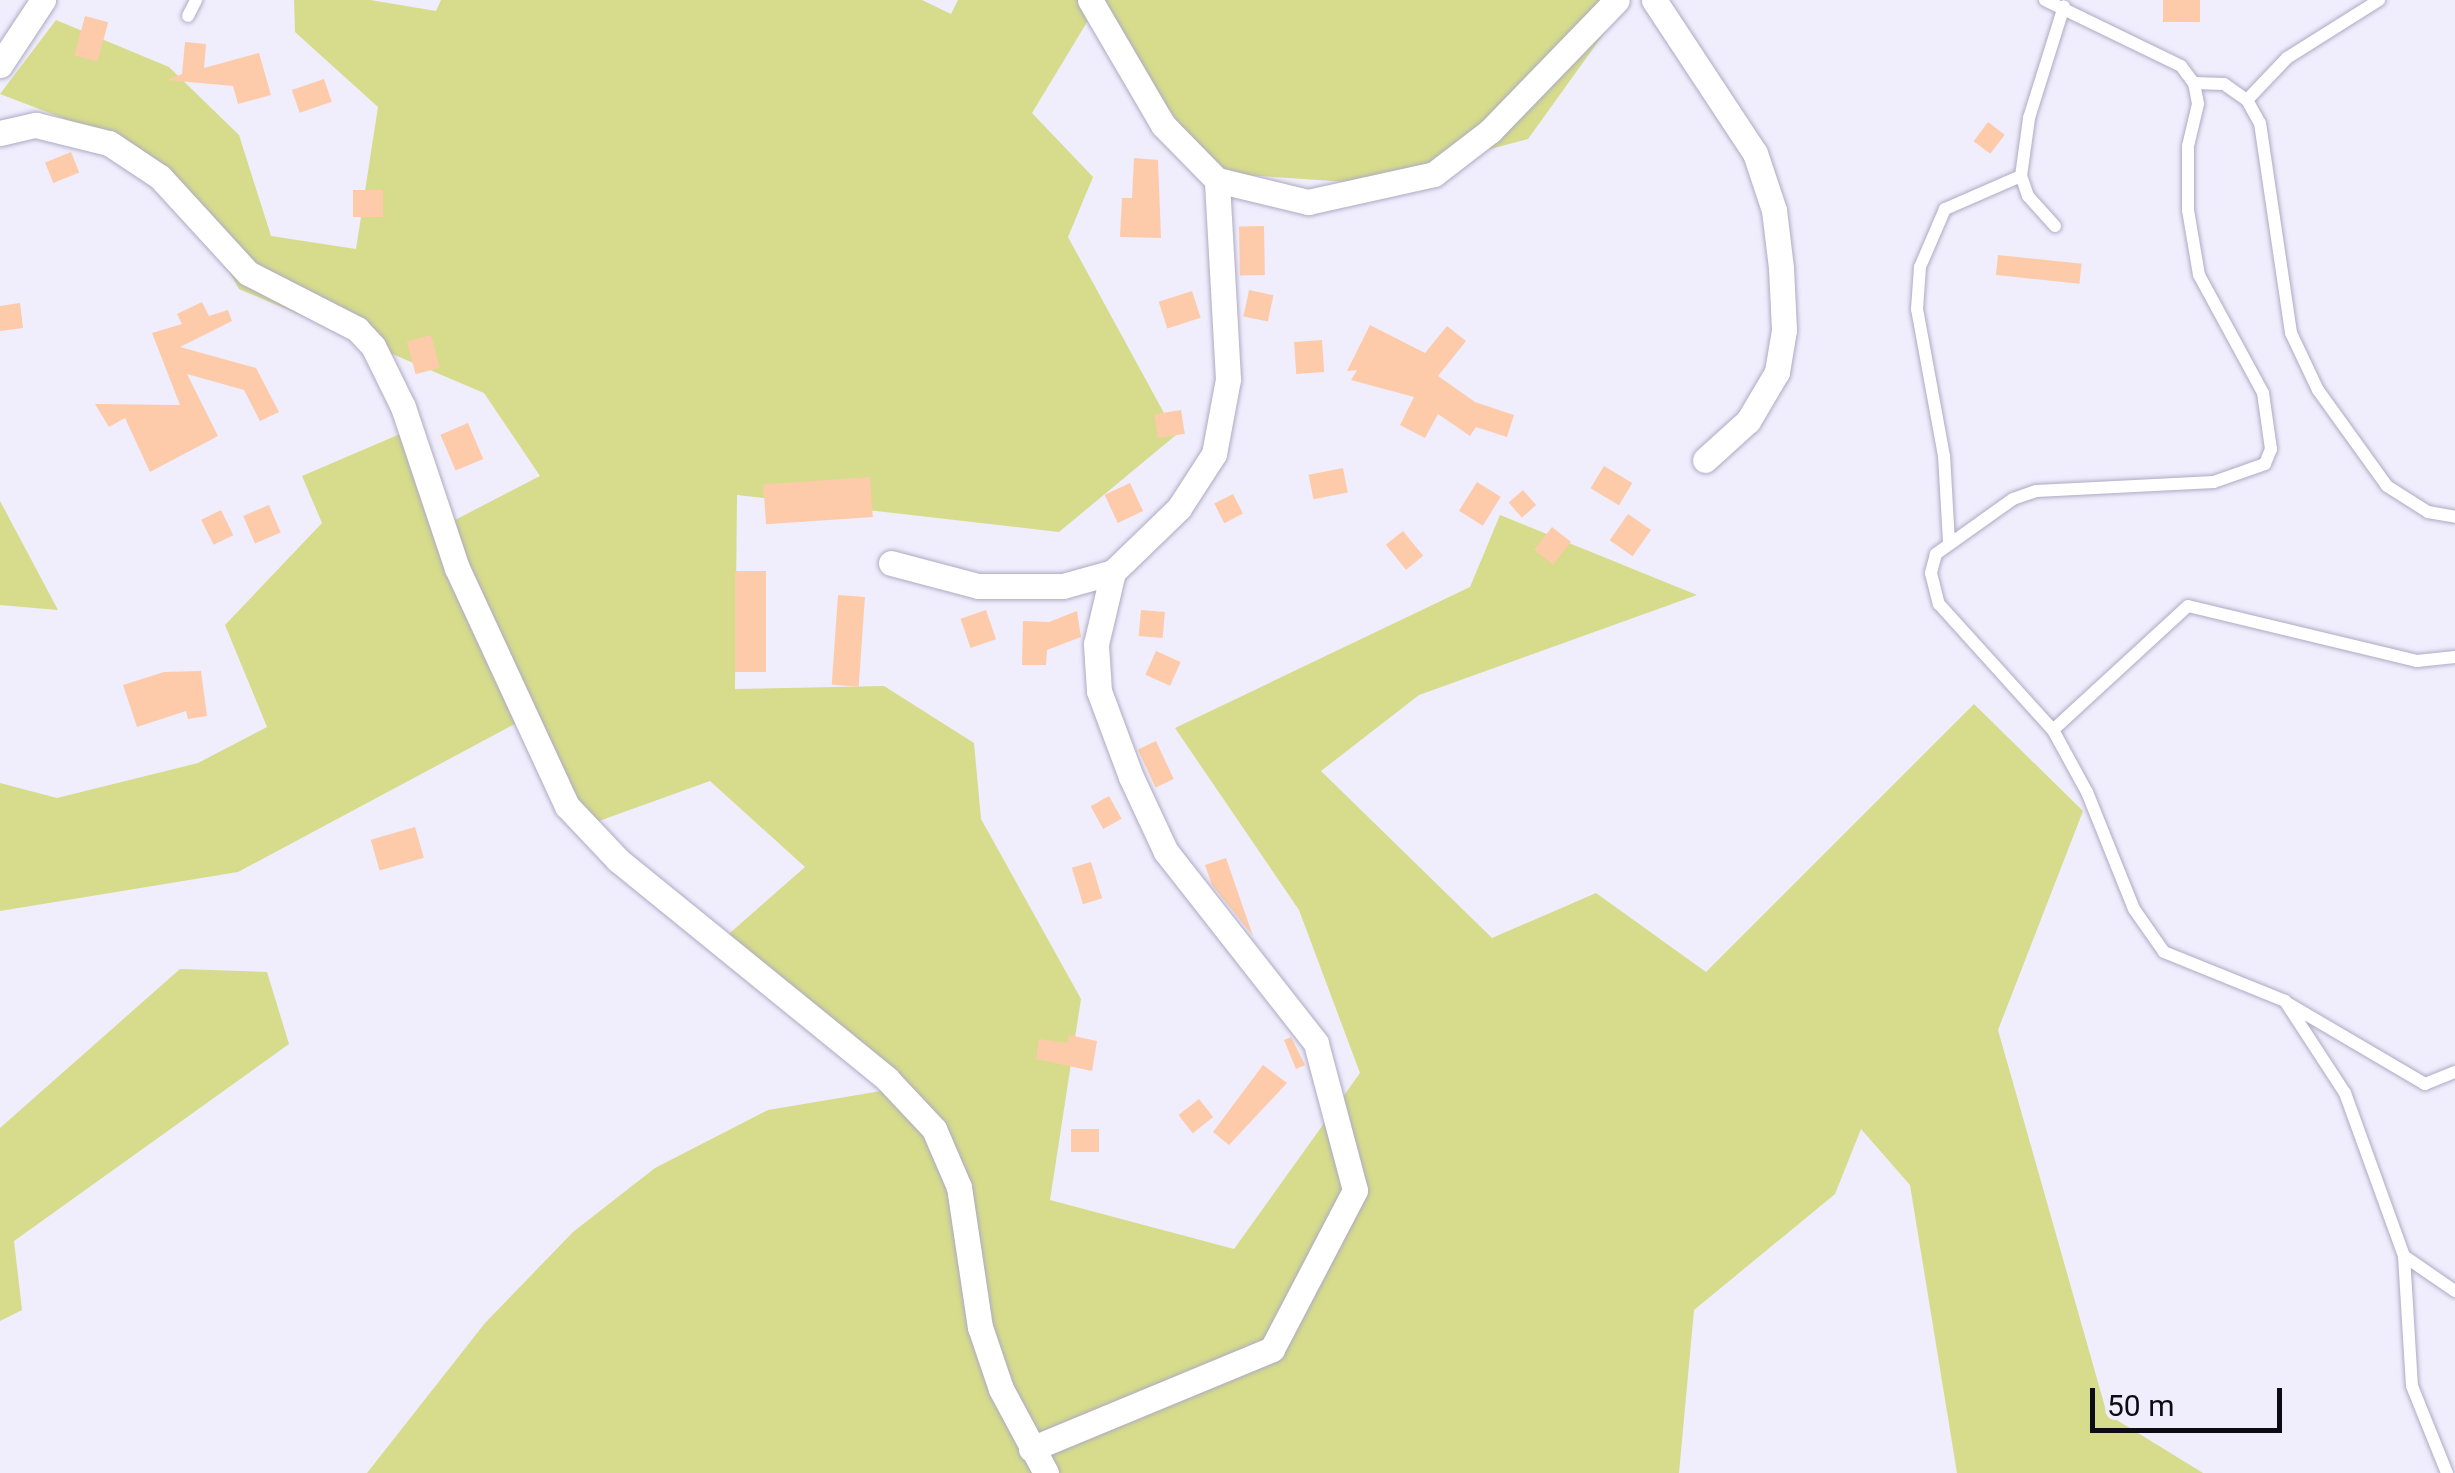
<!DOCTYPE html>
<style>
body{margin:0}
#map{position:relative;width:2455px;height:1473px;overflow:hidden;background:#f0edfd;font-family:Roboto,sans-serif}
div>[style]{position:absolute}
.green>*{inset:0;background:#d6dc8b}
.building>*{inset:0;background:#fdcba9;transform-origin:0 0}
.roads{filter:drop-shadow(0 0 2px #aeaac2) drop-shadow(0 0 2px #aeaac2)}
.lane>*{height:12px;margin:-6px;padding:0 6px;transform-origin:6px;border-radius:6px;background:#fff}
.street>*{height:25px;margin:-12.5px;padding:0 12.5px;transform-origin:12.5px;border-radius:12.5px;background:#fff}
span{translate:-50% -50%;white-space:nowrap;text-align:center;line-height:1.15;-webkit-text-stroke:9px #f0edfd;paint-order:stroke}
.scale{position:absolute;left:2090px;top:1388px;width:192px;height:45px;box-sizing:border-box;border:5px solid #0d0c14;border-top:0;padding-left:12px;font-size:30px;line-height:35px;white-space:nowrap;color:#0d0c14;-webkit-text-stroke:8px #f0edfd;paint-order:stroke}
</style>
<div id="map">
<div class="green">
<div style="clip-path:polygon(294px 0,370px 0,436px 11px,441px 0,922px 0,951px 14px,958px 0,1628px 0,1528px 139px,1363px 183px,1216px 173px,1095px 9px,1032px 113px,1093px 177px,1068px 237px,1176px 435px,1059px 532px,737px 495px,735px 689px,884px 686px,974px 743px,981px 819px,1081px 999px,1050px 1200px,1234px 1249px,1360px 1073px,1299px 910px,1175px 728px,1470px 587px,1500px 515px,1697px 595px,1419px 695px,1321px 771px,1492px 938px,1596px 893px,1706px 972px,1974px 704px,2083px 811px,1998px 1030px,2107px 1414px,2203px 1473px,1957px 1473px,1910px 1185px,1861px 1129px,1835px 1194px,1694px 1310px,1679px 1473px,367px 1473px,485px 1323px,573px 1232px,655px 1168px,768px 1110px,899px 1088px,713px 948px,805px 867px,710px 781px,585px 826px,524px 719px,238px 872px,0 911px,0 783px,57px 798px,198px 763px,267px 727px,225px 625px,322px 523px,302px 476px,407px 431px,455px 520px,540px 476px,484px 393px,239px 289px,183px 190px,89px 128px,0 94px,56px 20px,169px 67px,239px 135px,271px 236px,356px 249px,378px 107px,295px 32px)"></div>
<div style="clip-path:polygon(0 501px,58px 610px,0 605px)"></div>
<div style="clip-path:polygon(180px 969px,267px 972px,289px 1044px,14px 1241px,22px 1310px,0 1321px,0 1128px)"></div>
</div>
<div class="building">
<div style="left:2163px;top:0;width:37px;height:22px"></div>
<div style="left:85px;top:16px;width:24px;height:41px;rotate:15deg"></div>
<div style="clip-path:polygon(185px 42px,206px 44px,204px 68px,259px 53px,271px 95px,238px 104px,233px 86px,167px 80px,182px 74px)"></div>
<div style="left:324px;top:79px;width:24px;height:34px;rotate:71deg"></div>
<div style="left:1988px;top:122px;width:21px;height:24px;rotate:37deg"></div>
<div style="left:71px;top:152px;width:22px;height:28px;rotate:68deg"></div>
<div style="clip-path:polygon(1134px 158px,1158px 160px,1161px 238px,1120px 237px,1122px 198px,1132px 198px)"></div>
<div style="left:353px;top:190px;width:30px;height:27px"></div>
<div style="left:1264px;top:226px;width:49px;height:25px;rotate:89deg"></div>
<div style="left:1998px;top:255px;width:84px;height:20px;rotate:6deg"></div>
<div style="left:1249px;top:290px;width:25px;height:27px;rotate:12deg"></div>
<div style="left:1192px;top:291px;width:28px;height:35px;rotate:72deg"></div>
<div style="clip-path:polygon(202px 302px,209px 316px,228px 310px,232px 321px,180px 347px,256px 368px,279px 412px,260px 421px,244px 390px,187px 374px,218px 436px,150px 472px,125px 418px,109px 427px,95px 404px,180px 405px,152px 333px,182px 324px,177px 314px)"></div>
<div style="clip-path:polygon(20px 303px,23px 328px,0 331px,0 306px)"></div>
<div style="clip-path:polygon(1370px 325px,1425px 353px,1447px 326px,1466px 341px,1438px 376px,1475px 402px,1514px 415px,1507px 437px,1476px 427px,1470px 436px,1438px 414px,1425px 438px,1400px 425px,1414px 397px,1351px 380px,1357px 370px,1347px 371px)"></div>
<div style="left:431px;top:335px;width:34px;height:25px;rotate:75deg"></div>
<div style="left:1322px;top:340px;width:32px;height:28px;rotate:86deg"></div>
<div style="left:1181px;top:410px;width:24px;height:27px;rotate:81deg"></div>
<div style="left:468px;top:423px;width:39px;height:30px;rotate:67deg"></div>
<div style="left:1604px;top:466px;width:33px;height:26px;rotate:31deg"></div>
<div style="left:1343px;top:468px;width:25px;height:35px;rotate:79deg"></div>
<div style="left:870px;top:477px;width:40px;height:107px;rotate:86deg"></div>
<div style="left:1477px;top:482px;width:28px;height:34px;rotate:32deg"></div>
<div style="left:1130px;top:483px;width:31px;height:28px;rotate:65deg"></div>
<div style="left:1523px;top:490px;width:20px;height:19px;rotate:49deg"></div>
<div style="left:1233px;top:494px;width:22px;height:21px;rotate:63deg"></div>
<div style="left:269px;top:505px;width:30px;height:28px;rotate:67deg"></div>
<div style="left:221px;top:510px;width:28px;height:22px;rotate:64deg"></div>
<div style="left:1628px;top:514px;width:28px;height:32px;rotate:35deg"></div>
<div style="left:1552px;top:527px;width:24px;height:29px;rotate:38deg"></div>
<div style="left:1403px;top:531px;width:32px;height:22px;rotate:51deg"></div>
<div style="left:735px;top:571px;width:31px;height:101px"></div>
<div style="left:838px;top:595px;width:27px;height:90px;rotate:4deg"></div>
<div style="left:986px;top:610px;width:31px;height:27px;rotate:71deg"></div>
<div style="left:1141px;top:610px;width:24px;height:26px;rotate:5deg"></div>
<div style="clip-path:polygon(1077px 611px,1081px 637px,1047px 650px,1046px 665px,1022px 665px,1023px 621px,1049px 622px)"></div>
<div style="left:1156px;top:651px;width:27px;height:26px;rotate:24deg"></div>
<div style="clip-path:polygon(201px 671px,207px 716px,188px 719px,186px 711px,137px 727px,123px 685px,164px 672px)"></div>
<div style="left:1156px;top:741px;width:42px;height:20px;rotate:65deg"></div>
<div style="left:1109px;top:796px;width:26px;height:21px;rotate:61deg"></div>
<div style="left:415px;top:827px;width:32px;height:46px;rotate:74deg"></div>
<div style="clip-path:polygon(1226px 858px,1253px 936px,1212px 885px,1205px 865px)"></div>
<div style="left:1091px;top:862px;width:38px;height:20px;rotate:73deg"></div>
<div style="clip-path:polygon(1069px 1035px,1097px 1041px,1092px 1071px,1036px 1059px,1039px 1039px,1067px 1043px)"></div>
<div style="clip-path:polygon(1291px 1037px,1305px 1065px,1296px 1069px,1284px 1040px)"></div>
<div style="clip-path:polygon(1263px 1065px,1287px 1083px,1229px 1145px,1213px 1132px)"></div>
<div style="left:1199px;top:1099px;width:23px;height:26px;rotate:52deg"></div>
<div style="left:1071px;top:1129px;width:28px;height:23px"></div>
</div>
<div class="roads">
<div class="lane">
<div style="left:2045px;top:0;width:151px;rotate:25.9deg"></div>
<div style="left:2181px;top:66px;width:21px;rotate:53deg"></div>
<div style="left:2194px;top:83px;width:21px;rotate:79deg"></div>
<div style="left:2198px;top:104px;width:43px;rotate:103.4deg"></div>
<div style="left:2188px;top:146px;width:64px;rotate:90deg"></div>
<div style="left:2188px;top:210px;width:66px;rotate:80.4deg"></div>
<div style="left:2199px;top:275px;width:134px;rotate:61.5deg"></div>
<div style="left:2263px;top:393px;width:57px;rotate:81.9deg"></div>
<div style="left:2271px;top:449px;width:16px;rotate:112deg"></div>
<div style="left:2265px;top:464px;width:54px;rotate:160.6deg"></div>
<div style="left:2214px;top:482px;width:178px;rotate:177.1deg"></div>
<div style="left:2036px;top:491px;width:24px;rotate:161deg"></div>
<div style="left:2013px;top:499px;width:95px;rotate:144.5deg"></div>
<div style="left:1936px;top:554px;width:20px;rotate:105deg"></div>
<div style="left:1931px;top:573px;width:32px;rotate:76deg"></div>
<div style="left:1939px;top:604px;width:170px;rotate:47.9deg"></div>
<div style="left:2053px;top:730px;width:71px;rotate:61.3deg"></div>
<div style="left:2087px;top:792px;width:126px;rotate:68.1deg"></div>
<div style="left:2134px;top:909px;width:52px;rotate:55.1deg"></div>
<div style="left:2164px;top:952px;width:131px;rotate:22deg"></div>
<div style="left:2285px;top:1001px;width:110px;rotate:56.9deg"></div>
<div style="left:2345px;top:1093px;width:173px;rotate:70.1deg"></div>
<div style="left:2404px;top:1256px;width:62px;rotate:34.5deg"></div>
<div style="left:188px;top:16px;width:18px;rotate:-63deg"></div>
<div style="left:2194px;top:83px;width:30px;rotate:2deg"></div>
<div style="left:2224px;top:84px;width:28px;rotate:35deg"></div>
<div style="left:2247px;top:100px;width:26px;rotate:61deg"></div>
<div style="left:2260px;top:123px;width:212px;rotate:81.6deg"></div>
<div style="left:2291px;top:333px;width:63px;rotate:64.7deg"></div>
<div style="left:2318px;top:390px;width:118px;rotate:54.3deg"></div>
<div style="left:2387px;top:486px;width:49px;rotate:32.4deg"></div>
<div style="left:2428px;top:512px;width:27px;rotate:10deg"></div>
<div style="left:2247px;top:100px;width:58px;rotate:-46.4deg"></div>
<div style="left:2287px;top:58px;width:109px;rotate:-32.2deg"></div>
<div style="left:2055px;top:226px;width:40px;rotate:-132deg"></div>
<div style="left:2028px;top:196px;width:21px;rotate:-109deg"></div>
<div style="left:2021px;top:176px;width:59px;rotate:-82.1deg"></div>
<div style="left:2029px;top:118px;width:117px;rotate:-72.6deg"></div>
<div style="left:1949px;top:542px;width:86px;rotate:-93.3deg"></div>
<div style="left:1944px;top:456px;width:149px;rotate:-100.4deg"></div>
<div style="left:1917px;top:309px;width:42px;rotate:-85.9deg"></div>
<div style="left:1920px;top:267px;width:63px;rotate:-66.7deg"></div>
<div style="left:1945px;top:209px;width:83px;rotate:-23.5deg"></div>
<div style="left:2053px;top:730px;width:183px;rotate:-42.6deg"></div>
<div style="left:2188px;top:606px;width:236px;rotate:13.5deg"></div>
<div style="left:2417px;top:661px;width:38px;rotate:-6deg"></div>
<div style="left:2287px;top:1003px;width:160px;rotate:30.4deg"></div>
<div style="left:2425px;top:1084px;width:32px;rotate:-22deg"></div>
<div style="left:2404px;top:1256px;width:130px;rotate:86.5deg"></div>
<div style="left:2412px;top:1386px;width:94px;rotate:68.1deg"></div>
</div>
<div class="street">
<div style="left:1090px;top:0;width:145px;rotate:59.7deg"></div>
<div style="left:1163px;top:125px;width:77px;rotate:45.5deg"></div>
<div style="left:1217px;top:180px;width:94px;rotate:13.6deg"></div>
<div style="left:1308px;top:202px;width:129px;rotate:-12.5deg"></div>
<div style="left:1434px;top:174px;width:71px;rotate:-37.5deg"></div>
<div style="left:1490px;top:131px;width:182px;rotate:-45.9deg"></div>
<div style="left:1654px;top:0;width:183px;rotate:56.6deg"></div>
<div style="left:1755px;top:153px;width:60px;rotate:71.6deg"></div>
<div style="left:1774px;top:210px;width:58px;rotate:83.1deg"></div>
<div style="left:1781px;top:268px;width:62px;rotate:87.2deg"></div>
<div style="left:1784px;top:330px;width:43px;rotate:99.5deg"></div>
<div style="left:1777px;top:372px;width:57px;rotate:120.6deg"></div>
<div style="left:1748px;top:421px;width:58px;rotate:137.8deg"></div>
<div style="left:0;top:65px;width:78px;rotate:-56.5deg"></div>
<div style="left:0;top:133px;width:37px;rotate:-13deg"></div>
<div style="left:36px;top:125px;width:75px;rotate:13.9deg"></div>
<div style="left:109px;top:143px;width:61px;rotate:33.7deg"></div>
<div style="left:160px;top:177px;width:130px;rotate:47.5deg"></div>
<div style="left:248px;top:273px;width:123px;rotate:27.2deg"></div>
<div style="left:357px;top:329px;width:23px;rotate:47deg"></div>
<div style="left:373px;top:346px;width:68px;rotate:63.8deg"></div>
<div style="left:403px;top:407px;width:170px;rotate:71.5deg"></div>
<div style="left:457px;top:568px;width:262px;rotate:65.2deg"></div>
<div style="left:567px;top:806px;width:74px;rotate:46.6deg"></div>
<div style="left:618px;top:860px;width:347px;rotate:39.1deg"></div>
<div style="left:887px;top:1079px;width:69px;rotate:46.8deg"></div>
<div style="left:934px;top:1129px;width:63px;rotate:66.7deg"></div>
<div style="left:959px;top:1187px;width:142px;rotate:81.5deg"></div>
<div style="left:980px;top:1327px;width:65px;rotate:71.3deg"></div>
<div style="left:1001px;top:1389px;width:95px;rotate:61.8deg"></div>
<div style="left:891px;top:563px;width:90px;rotate:14.8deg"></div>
<div style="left:978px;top:586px;width:85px"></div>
<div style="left:1063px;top:586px;width:52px;rotate:-15.6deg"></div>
<div style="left:1113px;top:572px;width:92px;rotate:-44.1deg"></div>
<div style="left:1179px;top:508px;width:64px;rotate:-57.1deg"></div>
<div style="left:1214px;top:454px;width:76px;rotate:-79.4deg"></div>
<div style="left:1228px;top:379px;width:199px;rotate:-93.2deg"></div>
<div style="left:1031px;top:1449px;width:261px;rotate:-22.5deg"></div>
<div style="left:1272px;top:1349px;width:179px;rotate:-62.4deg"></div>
<div style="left:1355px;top:1190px;width:152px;rotate:-104.9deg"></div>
<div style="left:1316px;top:1043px;width:243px;rotate:-128.1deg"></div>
<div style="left:1166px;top:852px;width:83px;rotate:-115deg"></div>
<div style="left:1131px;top:777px;width:92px;rotate:-110.4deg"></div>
<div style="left:1099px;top:691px;width:47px;rotate:-93.7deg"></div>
<div style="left:1096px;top:644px;width:74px;rotate:-76.7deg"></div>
</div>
</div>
<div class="scale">50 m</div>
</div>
